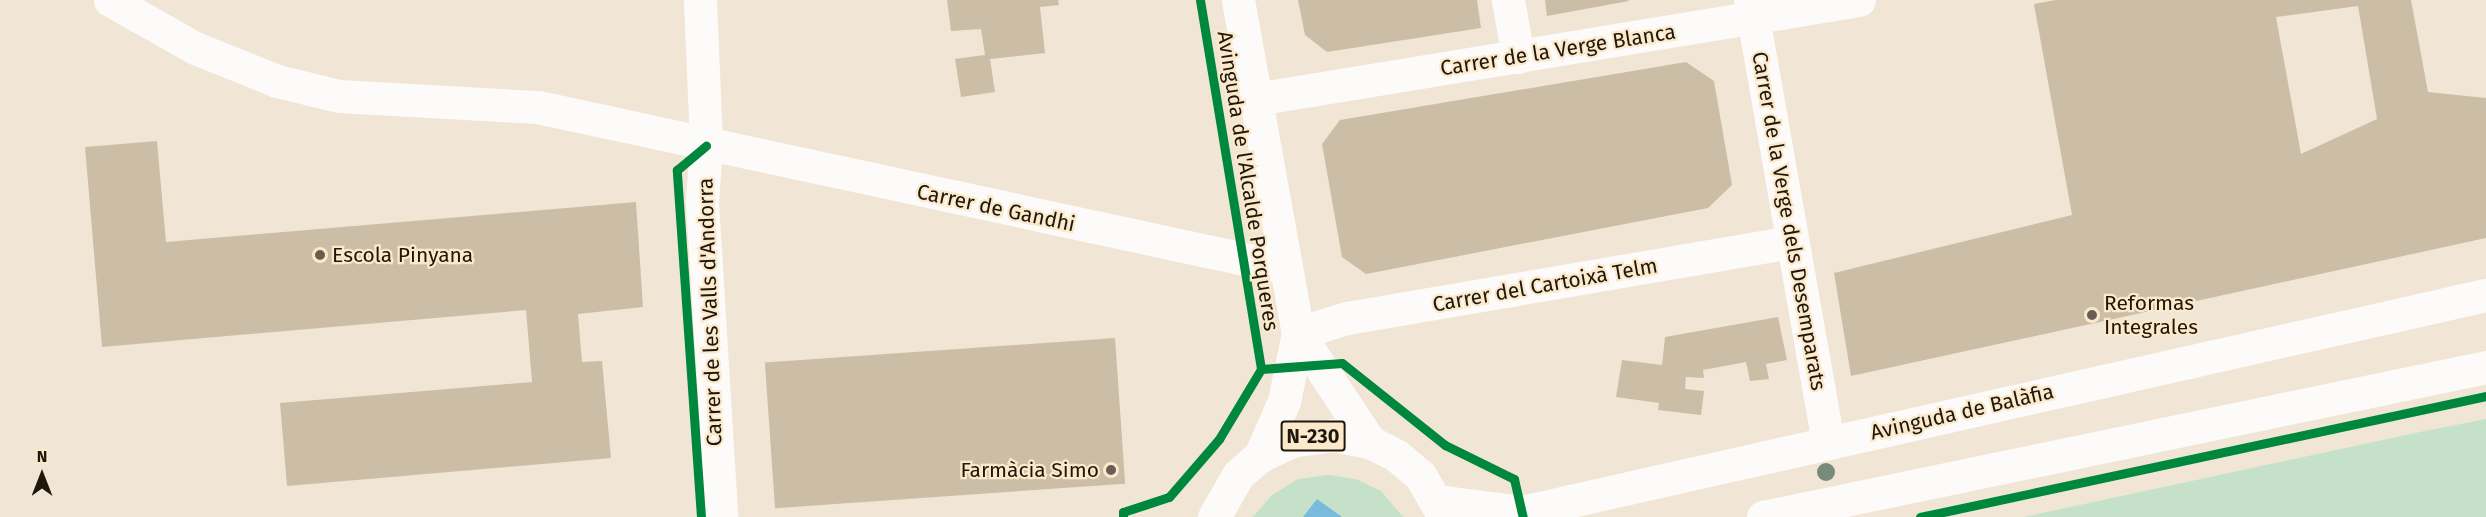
<!DOCTYPE html>
<meta charset="utf-8">
<style>
body{margin:0}
#map{position:relative;width:2486px;height:517px;overflow:hidden;background:#f1e6d6;font-family:"Fira Sans",sans-serif}
div>[style]{position:absolute}
.green>*{inset:0;background:#c5e1c9}
.water>*{inset:0;background:#79bbda}
.building>*{inset:0;background:#ccbea6;transform-origin:0 0}
.minor>*{height:33px;margin:-16.5px;padding:0 16.5px;transform-origin:16.5px;border-radius:16.5px;background:#fdfbf9}
.tertiary>*{height:33px;margin:-16.5px;padding:0 16.5px;transform-origin:16.5px;border-radius:16.5px;background:#fdfbf9}
.primary>*{height:33px;margin:-16.5px;padding:0 16.5px;transform-origin:16.5px;border-radius:16.5px;background:#fdfbf9}
.cycleway>*{height:9px;margin:-4.5px;padding:0 4.5px;transform-origin:4.5px;border-radius:4.5px;background:#00873e}
.trees>*{width:18px;height:18px;margin:-9px;border-radius:50%;background:#778b7a}
.dots>*{width:16px;height:16px;translate:-50% -50%;box-sizing:border-box;border:3px solid #fce9cb;border-radius:50%}
span{translate:-50% -50%;white-space:nowrap;text-align:center;line-height:1.15;-webkit-text-stroke:4.5px #fce9cb;paint-order:stroke}
.shield-label span{padding:2px 4px;background:#fce9cb;border:2px solid;border-radius:4px;-webkit-text-stroke-width:0}
.shield-label{font-size:20px;color:#1d170c;font-weight:700}
.street-label{font-size:21px;color:#1d170c}
.poi-label{font-size:21px;color:#1d170c}
.left{translate:0 -50%;text-align:left}
.right{translate:-100% -50%;text-align:right}
.north{position:absolute;left:12px;top:445px;width:60px;height:60px;-webkit-text-stroke:4px #fce9cb;paint-order:stroke;rotate:0deg;font-size:16px;font-weight:700;line-height:24px;text-align:center;color:#1d170c}
.north::after{content:'';display:block;margin:auto;width:21px;height:27px;background:#1d170c;clip-path:polygon(50% 0,100% 100%,50% 72%,0 100%)}
</style>
<div id="map">
<div class="green">
<div style="clip-path:polygon(2486px 419px,2486px 517px,2024px 517px,2420px 432px)"></div>
<div style="clip-path:polygon(1328px 475px,1356px 479px,1381px 491px,1403px 517px,1253px 517px,1272px 495px,1298px 479px)"></div>
</div>
<div class="water">
<div style="clip-path:polygon(1317px 499px,1342px 517px,1303px 517px)"></div>
</div>
<div class="building">
<div style="clip-path:polygon(947px 0,1058px 0,1059px 5px,1040px 7px,1045px 53px,990px 59px,995px 92px,961px 97px,955px 59px,985px 55px,981px 29px,951px 31px)"></div>
<div style="clip-path:polygon(1298px 0,1477px 0,1481px 28px,1327px 52px,1305px 35px)"></div>
<div style="clip-path:polygon(1545px 0,1628px 0,1629px 1px,1547px 16px)"></div>
<div style="clip-path:polygon(evenodd,2056px 0,2411px 0,2428px 92px,2486px 98px,2486px 238px,1851px 376px,1834px 273px,2072px 215px,2034px 4px,2056px 0,2358px 6px,2377px 119px,2301px 154px,2276px 17px,2358px 6px)"></div>
<div style="clip-path:polygon(1686px 62px,1714px 81px,1732px 185px,1708px 208px,1366px 274px,1342px 257px,1322px 144px,1340px 120px)"></div>
<div style="clip-path:polygon(157px 141px,166px 242px,636px 202px,643px 307px,578px 314px,582px 362px,602px 361px,611px 458px,287px 486px,280px 403px,532px 382px,526px 310px,102px 347px,85px 147px)"></div>
<div style="clip-path:polygon(1778px 317px,1787px 360px,1766px 364px,1769px 379px,1750px 381px,1746px 362px,1703px 370px,1704px 378px,1686px 377px,1685px 389px,1704px 391px,1701px 415px,1658px 410px,1659px 403px,1616px 397px,1622px 360px,1662px 365px,1665px 337px)"></div>
<div style="left:1115px;top:338px;width:146px;height:351px;rotate:86deg"></div>
</div>
<div class="minor">
<div style="left:110px;top:0;width:98px;rotate:29.5deg"></div>
<div style="left:195px;top:48px;width:88px;rotate:21.9deg"></div>
<div style="left:277px;top:81px;width:64px;rotate:13.6deg"></div>
<div style="left:339px;top:96px;width:199px;rotate:3.2deg"></div>
<div style="left:538px;top:107px;width:765px;rotate:12.15deg"></div>
<div style="left:700px;top:0;width:146px;rotate:87.6deg"></div>
<div style="left:706px;top:146px;width:56px;rotate:94.1deg"></div>
<div style="left:702px;top:202px;width:316px;rotate:86.5deg"></div>
<div style="left:1508px;top:0;width:58px;rotate:80deg"></div>
<div style="left:1750px;top:0;width:449px;rotate:80deg"></div>
<div style="left:1256px;top:99px;width:611px;rotate:-9.32deg"></div>
<div style="left:1298px;top:333px;width:51px;rotate:-17deg"></div>
<div style="left:1347px;top:318px;width:452px;rotate:-9.7deg"></div>
</div>
<div class="tertiary">
<div style="left:1437px;top:501px;width:86px;rotate:7.4deg"></div>
<div style="left:1522px;top:512px;width:988px;rotate:-12.69deg"></div>
<div style="left:1763px;top:517px;width:738px;rotate:-11.72deg"></div>
</div>
<div class="primary">
<div style="left:1238px;top:0;width:338px;rotate:79.8deg"></div>
<div style="left:1298px;top:333px;width:69px;rotate:101.6deg"></div>
<div style="left:1284px;top:401px;width:60px;rotate:113.6deg"></div>
<div style="left:1298px;top:333px;width:131px;rotate:56.6deg"></div>
<div style="left:1214px;top:517px;width:48px;rotate:-60.3deg"></div>
<div style="left:1238px;top:475px;width:29px;rotate:-41deg"></div>
<div style="left:1260px;top:456px;width:38px;rotate:-25deg"></div>
<div style="left:1295px;top:440px;width:38px;rotate:-7deg"></div>
<div style="left:1333px;top:435px;width:38px;rotate:11deg"></div>
<div style="left:1370px;top:442px;width:30px;rotate:27deg"></div>
<div style="left:1397px;top:456px;width:30px;rotate:40deg"></div>
<div style="left:1420px;top:475px;width:48px;rotate:60.3deg"></div>
</div>
<div class="cycleway">
<div style="left:1200px;top:0;width:374px;rotate:80.6deg"></div>
<div style="left:1261px;top:369px;width:81px;rotate:-4.2deg"></div>
<div style="left:1342px;top:363px;width:132px;rotate:38.5deg"></div>
<div style="left:1445px;top:445px;width:77px;rotate:26.2deg"></div>
<div style="left:1514px;top:479px;width:39px;rotate:77deg"></div>
<div style="left:701px;top:517px;width:348px;rotate:-94deg"></div>
<div style="left:677px;top:170px;width:38px;rotate:-40deg"></div>
<div style="left:1123px;top:517px;width:5px;rotate:-90deg"></div>
<div style="left:1123px;top:512px;width:48px;rotate:-18.1deg"></div>
<div style="left:1169px;top:497px;width:77px;rotate:-49.2deg"></div>
<div style="left:1219px;top:439px;width:82px;rotate:-59deg"></div>
<div style="left:1920px;top:517px;width:579px;rotate:-12.07deg"></div>
</div>
<div class="trees">
<div style="left:1826px;top:472px"></div>
</div>
<div class="dots">
<div style="left:320px;top:255px;background:#675f53"></div>
<div style="left:2092px;top:315px;background:#675f53"></div>
<div style="left:1111px;top:470px;background:#675f53"></div>
</div>
<div class="shield-label">
<span style="left:1313px;top:436px">N-230</span>
</div>
<div class="street-label">
<span style="left:1558px;top:50px;rotate:-9deg">Carrer de la Verge Blanca</span>
<span style="left:1248px;top:181px;rotate:81deg">Avinguda de l'Alcalde Porqueres</span>
<span style="left:996px;top:208px;rotate:12deg">Carrer de Gandhi</span>
<span style="left:1789px;top:221px;rotate:80deg">Carrer de la Verge dels Desemparats</span>
<span style="left:1545px;top:285px;rotate:-10deg">Carrer del Cartoixà Telm</span>
<span style="left:710px;top:312px;rotate:-92deg">Carrer de les Valls d'Andorra</span>
<span style="left:1962px;top:412px;rotate:-13deg">Avinguda de Balàfia</span>
</div>
<div class="poi-label">
<span class="left" style="left:332px;top:255px">Escola Pinyana</span>
<span class="left" style="left:2104px;top:315px">Reformas<br>Integrales</span>
<span class="right" style="left:1099px;top:470px">Farmàcia Simo</span>
</div>
<div class="north">N</div>
</div>
